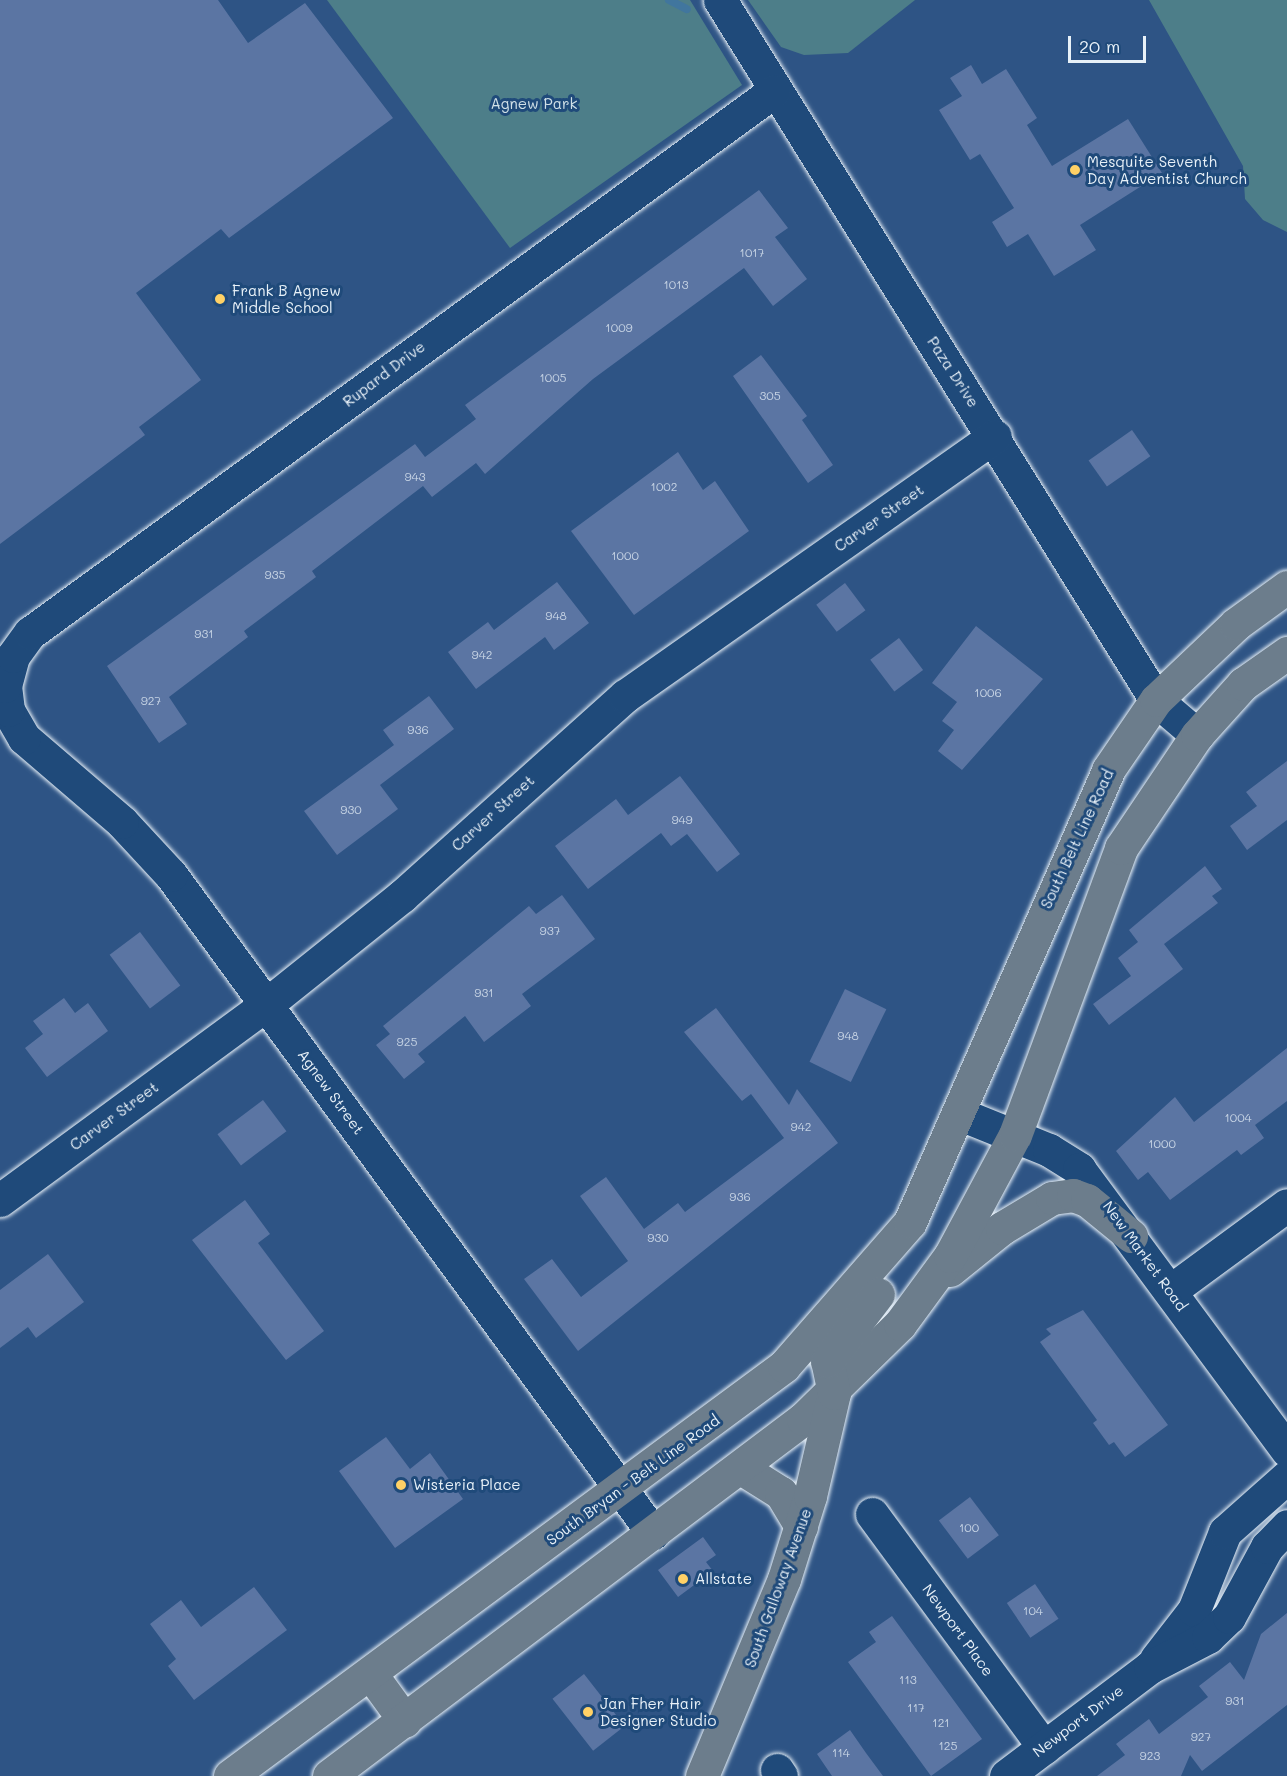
<!DOCTYPE html>
<style>
body{margin:0}
#map{position:relative;width:1287px;height:1776px;overflow:hidden;background:#2e5485;font-family:Mali,sans-serif}
div>[style]{position:absolute}
.green>*{inset:0;background:#4d7e89}
.stream>*{height:8px;margin:-4px;padding:0 4px;transform-origin:4px;border-radius:4px;background:#41769e}
.building>*{inset:0;background:#5b75a3;transform-origin:0 0}
.roads{filter:drop-shadow(0 0 2px #e8f1f8) drop-shadow(0 0 2px #e8f1f8)}
.minor>*{height:33px;margin:-16.5px;padding:0 16.5px;transform-origin:16.5px;border-radius:16.5px;background:#1f4a7a}
.major>*{height:33px;margin:-16.5px;padding:0 16.5px;transform-origin:16.5px;border-radius:16.5px;background:#6c7d8c}
.dots>*{width:16px;height:16px;translate:-50% -50%;box-sizing:border-box;border:3px solid #1f4a7a;border-radius:50%}
span{translate:-50% -50%;white-space:nowrap;text-align:center;line-height:1.15;-webkit-text-stroke:6px #1f4a7a;paint-order:stroke}
.number-label{font-size:12px;color:#c5d2e3}
.number-label span{-webkit-text-stroke-width:0}
.park-label{font-size:15px;color:#d1e0e7}
.poi-label{font-size:15px;color:#e8f1f8}
.left{translate:0 -50%;text-align:left}
.street-label{font-size:15px;color:#e8f1f8}
.scale{position:absolute;left:1068px;top:36px;width:78px;height:27px;box-sizing:border-box;border:3px solid #e8f1f8;border-top:0;padding-left:8px;font-size:18px;line-height:21px;white-space:nowrap;color:#e8f1f8;-webkit-text-stroke:4px #1f4a7a;paint-order:stroke}
</style>
<div id="map">
<div class="green">
<div style="clip-path:polygon(327px 0,690px 0,742px 85px,510px 248px)"></div>
<div style="clip-path:polygon(748px 0,915px 0,848px 53px,804px 55px,781px 47px)"></div>
<div style="clip-path:polygon(1149px 0,1287px 0,1287px 232px,1263px 220px,1245px 199px,1243px 166px)"></div>
</div>
<div class="stream">
<div style="left:669px;top:0;width:20px;rotate:27deg"></div>
</div>
<div class="building">
<div style="clip-path:polygon(0 0,218px 0,248px 43px,305px 3px,393px 118px,229px 238px,221px 229px,136px 293px,201px 380px,139px 427px,145px 435px,0 544px)"></div>
<div style="clip-path:polygon(971px 65px,982px 84px,1006px 69px,1037px 118px,1027px 125px,1052px 166px,1128px 119px,1162px 173px,1080px 225px,1096px 250px,1054px 276px,1028px 234px,1007px 247px,992px 222px,1014px 208px,980px 154px,970px 160px,939px 110px,962px 96px,950px 78px)"></div>
<div style="clip-path:polygon(759px 190px,788px 228px,775px 237px,807px 279px,773px 306px,744px 268px,593px 379px,485px 474px,476px 463px,432px 497px,423px 486px,312px 571px,316px 577px,244px 631px,248px 637px,169px 697px,187px 724px,159px 743px,107px 666px,415px 444px,425px 457px,476px 419px,465px 405px)"></div>
<div style="clip-path:polygon(761px 355px,807px 416px,802px 420px,833px 465px,808px 483px,733px 376px)"></div>
<div style="left:1132px;top:430px;width:32px;height:53px;rotate:55deg"></div>
<div style="clip-path:polygon(678px 452px,703px 490px,715px 481px,749px 531px,634px 615px,571px 531px)"></div>
<div style="clip-path:polygon(557px 582px,589px 623px,554px 650px,545px 637px,476px 689px,448px 652px,488px 622px,494px 630px)"></div>
<div style="left:845px;top:583px;width:34px;height:36px;rotate:53deg"></div>
<div style="clip-path:polygon(976px 626px,1043px 679px,962px 770px,938px 751px,954px 730px,942px 721px,957px 702px,932px 683px)"></div>
<div style="left:899px;top:638px;width:40px;height:36px;rotate:53deg"></div>
<div style="clip-path:polygon(429px 696px,454px 729px,380px 785px,398px 809px,337px 855px,304px 811px,394px 745px,383px 730px)"></div>
<div style="clip-path:polygon(1287px 761px,1287px 820px,1247px 850px,1230px 826px,1257px 806px,1246px 792px)"></div>
<div style="clip-path:polygon(680px 776px,740px 854px,717px 872px,687px 834px,671px 846px,661px 833px,588px 889px,555px 846px,616px 799px,628px 815px)"></div>
<div style="clip-path:polygon(1205px 866px,1222px 889px,1212px 896px,1218px 903px,1164px 944px,1183px 969px,1109px 1025px,1093px 1004px,1131px 976px,1118px 958px,1138px 942px,1129px 930px)"></div>
<div style="clip-path:polygon(562px 895px,595px 939px,522px 994px,531px 1006px,484px 1042px,465px 1016px,418px 1054px,425px 1062px,404px 1079px,376px 1045px,390px 1034px,383px 1026px,529px 906px,536px 914px)"></div>
<div style="left:140px;top:932px;width:67px;height:38px;rotate:53deg"></div>
<div style="left:845px;top:989px;width:46px;height:81px;rotate:26deg"></div>
<div style="clip-path:polygon(64px 998px,75px 1013px,88px 1003px,108px 1031px,47px 1077px,25px 1048px,43px 1034px,33px 1021px)"></div>
<div style="clip-path:polygon(716px 1008px,789px 1105px,797px 1089px,838px 1143px,578px 1351px,524px 1279px,552px 1259px,581px 1297px,628px 1261px,580px 1196px,606px 1177px,644px 1229px,678px 1203px,685px 1212px,784px 1138px,751px 1094px,742px 1101px,684px 1032px)"></div>
<div style="clip-path:polygon(1287px 1048px,1287px 1101px,1255px 1125px,1264px 1138px,1241px 1155px,1237px 1150px,1170px 1200px,1148px 1172px,1138px 1180px,1116px 1151px,1175px 1097px,1194px 1122px)"></div>
<div style="left:263px;top:1100px;width:39px;height:57px;rotate:53deg"></div>
<div style="clip-path:polygon(245px 1200px,270px 1234px,258px 1243px,324px 1331px,286px 1360px,192px 1240px)"></div>
<div style="clip-path:polygon(48px 1254px,84px 1302px,36px 1338px,28px 1327px,0 1348px,0 1290px)"></div>
<div style="clip-path:polygon(1083px 1310px,1168px 1425px,1125px 1457px,1114px 1442px,1109px 1445px,1093px 1423px,1097px 1420px,1040px 1342px,1051px 1334px,1046px 1329px)"></div>
<div style="clip-path:polygon(386px 1437px,410px 1469px,430px 1453px,463px 1499px,395px 1548px,339px 1471px)"></div>
<div style="left:970px;top:1497px;width:48px;height:39px;rotate:53deg"></div>
<div style="clip-path:polygon(703px 1537px,716px 1555px,706px 1562px,713px 1571px,678px 1597px,658px 1570px)"></div>
<div style="left:1035px;top:1584px;width:42px;height:34px;rotate:56deg"></div>
<div style="clip-path:polygon(254px 1587px,287px 1630px,194px 1700px,168px 1666px,176px 1659px,150px 1624px,181px 1600px,201px 1627px)"></div>
<div style="clip-path:polygon(1287px 1613px,1287px 1705px,1202px 1771px,1190px 1755px,1181px 1776px,1097px 1776px,1125px 1755px,1116px 1744px,1149px 1719px,1159px 1734px,1208px 1697px,1199px 1686px,1230px 1662px,1244px 1680px,1261px 1634px)"></div>
<div style="clip-path:polygon(892px 1616px,982px 1739px,931px 1776px,848px 1662px,876px 1642px,869px 1632px)"></div>
<div style="left:584px;top:1674px;width:66px;height:40px;rotate:52deg"></div>
<div style="clip-path:polygon(850px 1730px,866px 1753px,883px 1776px,832px 1776px,817px 1754px)"></div>
</div>
<div class="roads">
<div class="minor">
<div style="left:720px;top:0;width:825px;rotate:58.08deg"></div>
<div style="left:1156px;top:700px;width:54px;rotate:40.5deg"></div>
<div style="left:960px;top:1114px;width:96px;rotate:22deg"></div>
<div style="left:1049px;top:1150px;width:36px;rotate:32deg"></div>
<div style="left:1079px;top:1169px;width:350px;rotate:53.5deg"></div>
<div style="left:0;top:1200px;width:331px;rotate:-36.3deg"></div>
<div style="left:267px;top:1004px;width:173px;rotate:-38.7deg"></div>
<div style="left:402px;top:896px;width:300px;rotate:-41.9deg"></div>
<div style="left:625px;top:696px;width:452px;rotate:-35.1deg"></div>
<div style="left:1170px;top:1291px;width:145px;rotate:-36.3deg"></div>
<div style="left:872px;top:1514px;width:290px;rotate:53.6deg"></div>
<div style="left:653px;top:1533px;width:816px;rotate:-126.22deg"></div>
<div style="left:171px;top:875px;width:72px;rotate:-132.8deg"></div>
<div style="left:122px;top:822px;width:129px;rotate:-139.4deg"></div>
<div style="left:24px;top:738px;width:32px;rotate:-120deg"></div>
<div style="left:8px;top:710px;width:24px;rotate:-97deg"></div>
<div style="left:5px;top:686px;width:31px;rotate:-75deg"></div>
<div style="left:13px;top:656px;width:29px;rotate:-54deg"></div>
<div style="left:30px;top:633px;width:920px;rotate:-36.07deg"></div>
<div style="left:1156px;top:1659px;width:62px;rotate:-52.2deg"></div>
<div style="left:1194px;top:1610px;width:84px;rotate:-68.3deg"></div>
<div style="left:1225px;top:1532px;width:83px;rotate:-41.6deg"></div>
<div style="left:777px;top:1770px;width:7px;rotate:56deg"></div>
<div style="left:1006px;top:1776px;width:181px;rotate:-37.1deg"></div>
<div style="left:1150px;top:1667px;width:65px;rotate:-27.3deg"></div>
<div style="left:1208px;top:1637px;width:29px;rotate:-44deg"></div>
<div style="left:1229px;top:1617px;width:80px;rotate:-61.5deg"></div>
<div style="left:1267px;top:1547px;width:29px;rotate:-46deg"></div>
</div>
<div class="major">
<div style="left:950px;top:1270px;width:67px;rotate:-38.9deg"></div>
<div style="left:1002px;top:1228px;width:58px;rotate:-31deg"></div>
<div style="left:1052px;top:1198px;width:21px;rotate:-8deg"></div>
<div style="left:1073px;top:1195px;width:15px;rotate:20deg"></div>
<div style="left:1087px;top:1200px;width:57px;rotate:39.3deg"></div>
<div style="left:741px;top:1468px;width:47px;rotate:32deg"></div>
<div style="left:781px;top:1493px;width:39px;rotate:59deg"></div>
<div style="left:370px;top:1673px;width:59px;rotate:53.9deg"></div>
<div style="left:230px;top:1776px;width:689px;rotate:-36.5deg"></div>
<div style="left:784px;top:1366px;width:191px;rotate:-48.8deg"></div>
<div style="left:910px;top:1222px;width:493px;rotate:-66.3deg"></div>
<div style="left:1108px;top:770px;width:85px;rotate:-55.6deg"></div>
<div style="left:1156px;top:700px;width:110px;rotate:-43.5deg"></div>
<div style="left:1236px;top:624px;width:63px;rotate:-36deg"></div>
<div style="left:329px;top:1776px;width:593px;rotate:-36.99deg"></div>
<div style="left:803px;top:1419px;width:136px;rotate:-44.4deg"></div>
<div style="left:900px;top:1324px;width:84px;rotate:-53.7deg"></div>
<div style="left:950px;top:1256px;width:137px;rotate:-61.8deg"></div>
<div style="left:1015px;top:1135px;width:306px;rotate:-69.7deg"></div>
<div style="left:1121px;top:848px;width:136px;rotate:-56.1deg"></div>
<div style="left:1197px;top:735px;width:69px;rotate:-48deg"></div>
<div style="left:1243px;top:684px;width:54px;rotate:-35.2deg"></div>
<div style="left:702px;top:1776px;width:213px;rotate:-67.4deg"></div>
<div style="left:784px;top:1579px;width:87px;rotate:-72.6deg"></div>
<div style="left:810px;top:1496px;width:106px;rotate:-76.9deg"></div>
<div style="left:834px;top:1393px;width:33px;rotate:-102deg"></div>
<div style="left:827px;top:1361px;width:84px;rotate:-52.7deg"></div>
</div>
</div>
<div class="dots">
<div style="left:1075px;top:170px;background:#ffd166"></div>
<div style="left:220px;top:299px;background:#ffd166"></div>
<div style="left:401px;top:1485px;background:#ffd166"></div>
<div style="left:683px;top:1579px;background:#ffd166"></div>
<div style="left:588px;top:1712px;background:#ffd166"></div>
</div>
<div class="number-label">
<span style="left:752px;top:253px">1017</span>
<span style="left:676px;top:285px">1013</span>
<span style="left:619px;top:328px">1009</span>
<span style="left:553px;top:378px">1005</span>
<span style="left:770px;top:396px">305</span>
<span style="left:415px;top:477px">943</span>
<span style="left:664px;top:487px">1002</span>
<span style="left:625px;top:556px">1000</span>
<span style="left:275px;top:575px">935</span>
<span style="left:556px;top:616px">948</span>
<span style="left:204px;top:634px">931</span>
<span style="left:482px;top:655px">942</span>
<span style="left:988px;top:693px">1006</span>
<span style="left:151px;top:701px">927</span>
<span style="left:418px;top:730px">936</span>
<span style="left:351px;top:810px">930</span>
<span style="left:682px;top:820px">949</span>
<span style="left:550px;top:931px">937</span>
<span style="left:484px;top:993px">931</span>
<span style="left:848px;top:1036px">948</span>
<span style="left:407px;top:1042px">925</span>
<span style="left:1238px;top:1118px">1004</span>
<span style="left:801px;top:1127px">942</span>
<span style="left:1162px;top:1144px">1000</span>
<span style="left:740px;top:1197px">936</span>
<span style="left:658px;top:1238px">930</span>
<span style="left:969px;top:1528px">100</span>
<span style="left:1033px;top:1611px">104</span>
<span style="left:908px;top:1680px">113</span>
<span style="left:1235px;top:1701px">931</span>
<span style="left:916px;top:1708px">117</span>
<span style="left:941px;top:1723px">121</span>
<span style="left:1201px;top:1737px">927</span>
<span style="left:948px;top:1746px">125</span>
<span style="left:841px;top:1753px">114</span>
<span style="left:1150px;top:1756px">923</span>
</div>
<div class="park-label">
<span style="left:534px;top:104px">Agnew Park</span>
</div>
<div class="poi-label">
<span class="left" style="left:1087px;top:170px">Mesquite Seventh<br>Day Adventist Church</span>
<span class="left" style="left:232px;top:299px">Frank B Agnew<br>Middle School</span>
<span class="left" style="left:413px;top:1485px">Wisteria Place</span>
<span class="left" style="left:695px;top:1579px">Allstate</span>
<span class="left" style="left:600px;top:1712px">Jan Fher Hair<br>Designer Studio</span>
</div>
<div class="street-label">
<span style="left:953px;top:372px;rotate:57deg">Paza Drive</span>
<span style="left:384px;top:374px;rotate:-37deg">Rupard Drive</span>
<span style="left:879px;top:518px;rotate:-35deg">Carver Street</span>
<span style="left:493px;top:813px;rotate:-42deg">Carver Street</span>
<span style="left:1077px;top:839px;rotate:-65deg">South Belt Line Road</span>
<span style="left:331px;top:1092px;rotate:54deg">Agnew Street</span>
<span style="left:114px;top:1116px;rotate:-36deg">Carver Street</span>
<span style="left:1145px;top:1256px;rotate:54deg">New Market Road</span>
<span style="left:633px;top:1480px;rotate:-36deg">South Bryan - Belt Line Road</span>
<span style="left:778px;top:1588px;rotate:-70deg">South Galloway Avenue</span>
<span style="left:958px;top:1630px;rotate:54deg">Newport Place</span>
<span style="left:1078px;top:1721px;rotate:-37deg">Newport Drive</span>
</div>
<div class="scale">20 m</div>
</div>
